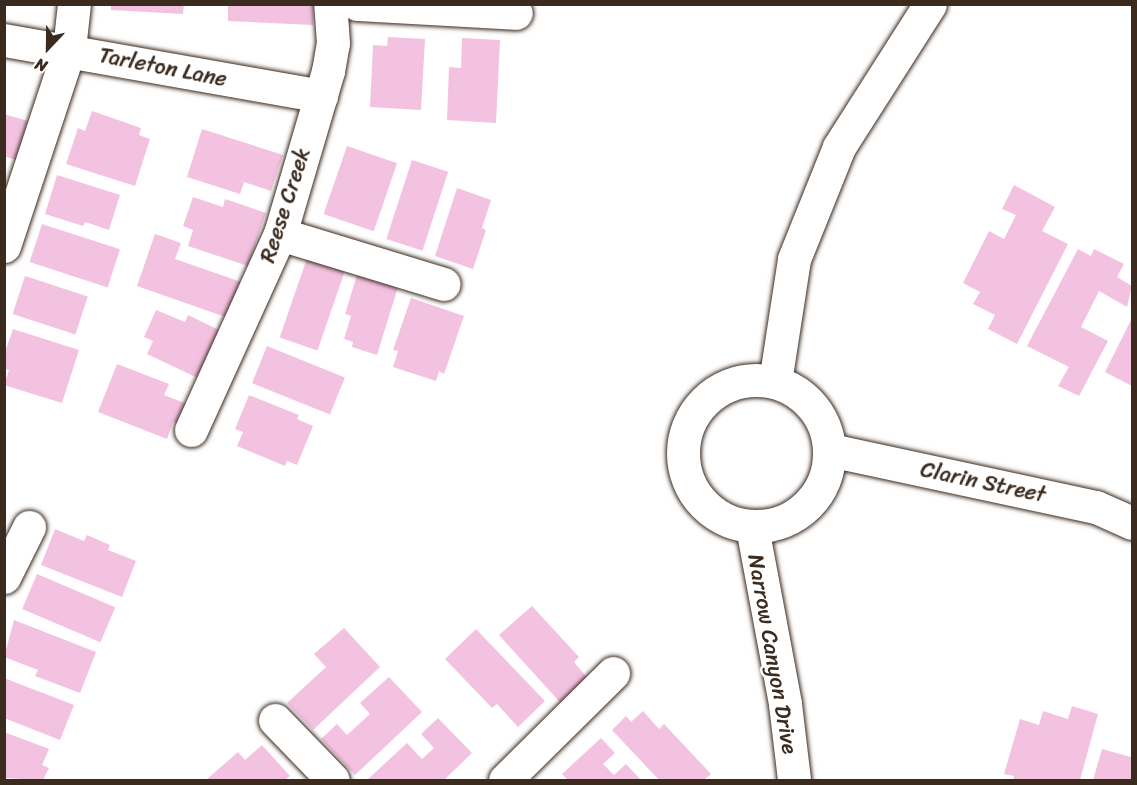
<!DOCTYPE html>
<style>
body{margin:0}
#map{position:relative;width:1137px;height:785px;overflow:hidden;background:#fff;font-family:Sriracha,sans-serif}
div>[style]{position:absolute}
.building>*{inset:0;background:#f4c2e1;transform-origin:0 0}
.roads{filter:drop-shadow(0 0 2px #3b2a1e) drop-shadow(0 0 2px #3b2a1e)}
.minor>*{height:33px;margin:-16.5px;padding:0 16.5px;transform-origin:16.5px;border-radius:16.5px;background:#fff}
.tertiary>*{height:33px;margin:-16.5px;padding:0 16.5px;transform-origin:16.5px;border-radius:16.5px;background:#fff}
.tertiary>.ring{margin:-16.5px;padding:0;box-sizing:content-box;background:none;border:33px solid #fff;border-radius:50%}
span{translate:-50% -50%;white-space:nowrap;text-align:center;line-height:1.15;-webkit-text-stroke:5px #fff;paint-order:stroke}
.street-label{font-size:22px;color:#3b2a1e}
.frame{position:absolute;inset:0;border:6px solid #3b2a1e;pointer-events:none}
.north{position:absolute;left:18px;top:18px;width:60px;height:60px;-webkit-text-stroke:4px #fff;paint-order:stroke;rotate:202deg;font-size:16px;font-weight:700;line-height:24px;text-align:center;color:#3b2a1e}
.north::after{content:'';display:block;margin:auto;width:21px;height:27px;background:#3b2a1e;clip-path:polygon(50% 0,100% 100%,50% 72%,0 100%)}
</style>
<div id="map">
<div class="building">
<div style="clip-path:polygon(111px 4px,184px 4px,183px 14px,111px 10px)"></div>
<div style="clip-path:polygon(228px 5px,313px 5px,313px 25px,228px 21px)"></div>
<div style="clip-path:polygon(388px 37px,425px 39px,421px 110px,370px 107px,373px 45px,387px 46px)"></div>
<div style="clip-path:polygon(462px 38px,500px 40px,496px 123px,447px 120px,449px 67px,461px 68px)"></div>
<div style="clip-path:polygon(92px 111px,141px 128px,139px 135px,150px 139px,135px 186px,66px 164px,78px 128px,85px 131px)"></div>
<div style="clip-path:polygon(4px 114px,28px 121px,16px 160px,4px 156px)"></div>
<div style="clip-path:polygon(202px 129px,283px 155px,271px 191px,244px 182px,240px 194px,187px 177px)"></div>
<div style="left:347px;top:146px;width:53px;height:72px;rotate:19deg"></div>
<div style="left:412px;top:160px;width:38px;height:83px;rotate:18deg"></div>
<div style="clip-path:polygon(57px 175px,120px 195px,109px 230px,85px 222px,83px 226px,45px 214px)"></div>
<div style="clip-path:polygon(1014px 185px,1055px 207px,1042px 231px,1068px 244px,1017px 344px,988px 329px,995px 315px,973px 304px,980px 292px,963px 283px,989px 231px,1004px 239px,1016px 215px,1002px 209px)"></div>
<div style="clip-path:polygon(457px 188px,491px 200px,482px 228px,486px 230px,473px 269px,435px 256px)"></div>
<div style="clip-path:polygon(193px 197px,223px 207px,225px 199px,266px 213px,248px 266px,188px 246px,193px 230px,183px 226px)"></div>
<div style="left:42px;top:224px;width:82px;height:40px;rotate:18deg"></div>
<div style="clip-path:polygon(155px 234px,181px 243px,175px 259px,244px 283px,231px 319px,137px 286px)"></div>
<div style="clip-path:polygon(1078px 249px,1091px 256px,1094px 249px,1124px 264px,1117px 277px,1132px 286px,1127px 307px,1099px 291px,1081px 327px,1108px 341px,1079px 396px,1058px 386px,1069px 367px,1027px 346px)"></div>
<div style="left:307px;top:258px;width:40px;height:84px;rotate:19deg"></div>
<div style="clip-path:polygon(357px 275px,398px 287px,377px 355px,352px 347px,353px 342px,344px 339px,351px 316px,345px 314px)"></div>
<div style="left:25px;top:276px;width:66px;height:40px;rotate:18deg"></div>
<div style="clip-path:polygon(411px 298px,464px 316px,444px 374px,439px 371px,436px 381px,393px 367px,398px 351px,393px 350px)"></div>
<div style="clip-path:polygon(156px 310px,185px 322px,188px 315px,227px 334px,204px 381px,147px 354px,153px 341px,144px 337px)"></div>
<div style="clip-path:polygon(1132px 318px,1132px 386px,1105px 372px)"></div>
<div style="clip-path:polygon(13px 329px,79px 350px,62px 403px,4px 385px,9px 370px,4px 369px,4px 355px)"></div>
<div style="left:267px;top:346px;width:84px;height:40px;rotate:22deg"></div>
<div style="clip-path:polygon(117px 364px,169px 384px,164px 395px,192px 406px,185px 426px,173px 422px,167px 439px,98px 412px)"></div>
<div style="clip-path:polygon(249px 395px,299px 415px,297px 419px,313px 426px,297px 465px,287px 461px,285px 466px,237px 446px,243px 432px,235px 429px)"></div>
<div style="clip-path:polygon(55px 529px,84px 541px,87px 535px,110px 545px,108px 550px,136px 561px,122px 597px,41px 565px)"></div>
<div style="left:37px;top:574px;width:85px;height:38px;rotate:23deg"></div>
<div style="clip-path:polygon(532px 606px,579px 657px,574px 662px,589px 680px,567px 710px,499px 635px)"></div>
<div style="clip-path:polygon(14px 620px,96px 652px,80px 693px,35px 676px,38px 670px,4px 657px)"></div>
<div style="clip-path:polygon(344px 628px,380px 667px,313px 730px,287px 703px,326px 667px,314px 654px)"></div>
<div style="clip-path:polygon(476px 629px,545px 701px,518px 727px,497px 704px,492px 708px,445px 659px)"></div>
<div style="clip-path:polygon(389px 677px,422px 712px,355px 775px,321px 739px,337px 724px,347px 735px,370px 714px,360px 703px)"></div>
<div style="clip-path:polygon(4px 678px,74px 705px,60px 740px,4px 718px)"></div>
<div style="clip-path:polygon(1072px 706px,1098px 714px,1080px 780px,1013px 780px,1014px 776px,1004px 774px,1020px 719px,1039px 725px,1043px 711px,1068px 719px)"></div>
<div style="clip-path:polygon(643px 711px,659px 729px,664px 724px,711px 774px,704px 780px,659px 780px,612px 730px,626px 716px,631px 722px)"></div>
<div style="clip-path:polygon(438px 718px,472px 753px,444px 780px,367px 780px,407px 743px,422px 759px,434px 748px,421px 734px)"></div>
<div style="clip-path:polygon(4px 732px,49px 749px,42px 765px,49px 768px,43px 780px,4px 778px)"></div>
<div style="clip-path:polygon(601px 738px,615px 753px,603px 764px,614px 775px,626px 764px,641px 780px,568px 780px,562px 774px)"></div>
<div style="clip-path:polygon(262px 745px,290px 776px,285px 780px,206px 780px,238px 752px,245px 760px)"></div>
<div style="clip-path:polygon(1102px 749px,1131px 757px,1132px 753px,1132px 780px,1093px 780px)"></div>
</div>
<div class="roads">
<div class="minor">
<div style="left:357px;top:4px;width:159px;rotate:3.2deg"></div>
<div style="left:4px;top:40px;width:322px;rotate:10deg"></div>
<div style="left:280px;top:234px;width:171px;rotate:17deg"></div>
<div style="left:4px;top:246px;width:207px;rotate:-71.7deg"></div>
<div style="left:69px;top:49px;width:45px;rotate:-83.7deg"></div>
<div style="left:191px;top:430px;width:215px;rotate:-65.6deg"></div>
<div style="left:280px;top:234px;width:170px;rotate:-73.6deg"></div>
<div style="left:328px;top:71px;width:28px;rotate:-80deg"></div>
<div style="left:333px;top:43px;width:39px;rotate:-94deg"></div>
<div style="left:830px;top:450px;width:272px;rotate:12.1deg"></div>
<div style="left:1096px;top:507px;width:39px;rotate:24deg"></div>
<div style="left:4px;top:577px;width:56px;rotate:-63.4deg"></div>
<div style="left:275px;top:720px;width:83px;rotate:46deg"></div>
<div style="left:505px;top:780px;width:152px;rotate:-44.7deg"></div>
</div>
<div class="tertiary">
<div class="ring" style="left:683px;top:380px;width:113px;height:113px"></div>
<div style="left:775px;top:382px;width:124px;rotate:-81.2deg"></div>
<div style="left:794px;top:259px;width:121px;rotate:-68.1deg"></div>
<div style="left:839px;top:147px;width:169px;rotate:-57.5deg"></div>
<div style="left:752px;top:527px;width:180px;rotate:79.4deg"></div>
<div style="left:785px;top:704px;width:77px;rotate:83.2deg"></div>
</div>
</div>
<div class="street-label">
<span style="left:163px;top:67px;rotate:11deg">Tarleton Lane</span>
<span style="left:285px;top:205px;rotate:-72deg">Reese Creek</span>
<span style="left:983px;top:482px;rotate:12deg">Clarin Street</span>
<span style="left:773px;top:654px;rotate:80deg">Narrow Canyon Drive</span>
</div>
<div class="frame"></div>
<div class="north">N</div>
</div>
